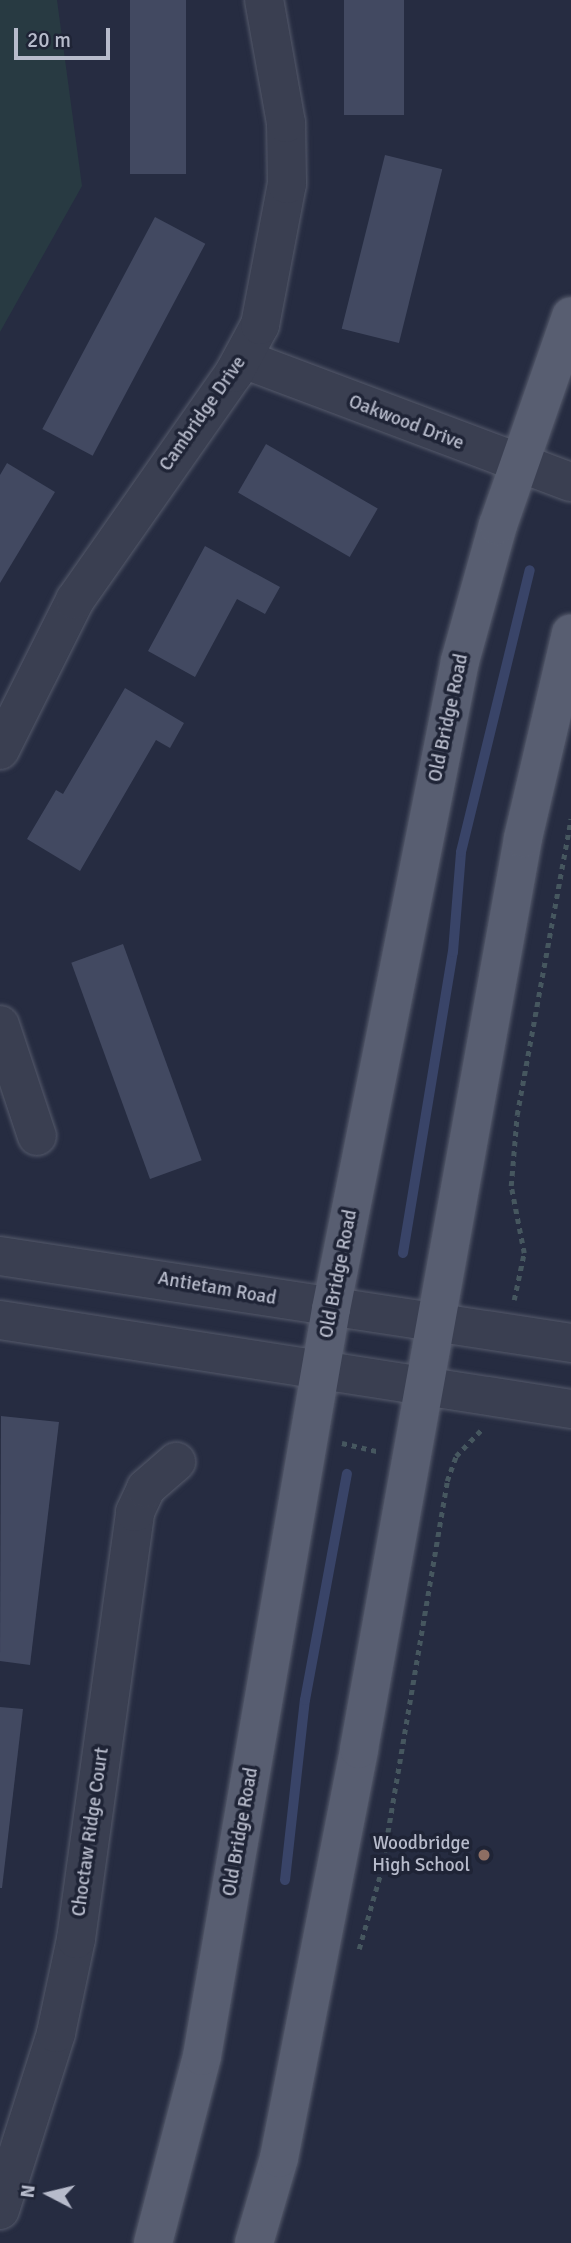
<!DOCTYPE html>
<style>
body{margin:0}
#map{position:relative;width:571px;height:2243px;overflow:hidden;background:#262c41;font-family:Signika,sans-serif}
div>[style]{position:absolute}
.green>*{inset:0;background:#283a42}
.stream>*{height:10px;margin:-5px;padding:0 5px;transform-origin:5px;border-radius:5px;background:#394468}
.building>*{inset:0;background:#424961;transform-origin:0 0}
.path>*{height:4.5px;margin-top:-2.25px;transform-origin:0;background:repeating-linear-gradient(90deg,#46575f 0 5px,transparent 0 10px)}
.roads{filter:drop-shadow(0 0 2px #555a6b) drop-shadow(0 0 2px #555a6b)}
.minor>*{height:38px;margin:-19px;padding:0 19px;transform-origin:19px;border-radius:19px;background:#3a3f51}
.major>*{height:38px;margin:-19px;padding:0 19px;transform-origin:19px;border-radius:19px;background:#585e71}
.dots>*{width:19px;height:19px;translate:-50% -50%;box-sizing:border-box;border:4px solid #1f2436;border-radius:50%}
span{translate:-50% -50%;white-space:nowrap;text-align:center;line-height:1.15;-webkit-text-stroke:7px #1f2436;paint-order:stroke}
.street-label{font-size:19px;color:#b7bbcb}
.poi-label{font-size:19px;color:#b7bbcb}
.right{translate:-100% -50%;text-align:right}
.north{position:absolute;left:14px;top:2159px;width:70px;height:70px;-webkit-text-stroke:5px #1f2436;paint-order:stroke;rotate:277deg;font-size:19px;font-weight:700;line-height:28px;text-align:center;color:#b7bbcb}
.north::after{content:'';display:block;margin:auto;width:24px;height:32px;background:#b7bbcb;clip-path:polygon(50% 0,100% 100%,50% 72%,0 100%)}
.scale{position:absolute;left:14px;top:28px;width:96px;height:32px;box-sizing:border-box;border:4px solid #b7bbcb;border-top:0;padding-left:9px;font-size:21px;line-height:24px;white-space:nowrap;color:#b7bbcb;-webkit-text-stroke:5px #1f2436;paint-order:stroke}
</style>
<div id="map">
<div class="green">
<div style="clip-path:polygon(0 0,57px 0,82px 186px,0 332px)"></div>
</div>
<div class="stream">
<div style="left:403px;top:1253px;width:305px;rotate:-80.6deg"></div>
<div style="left:453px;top:952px;width:100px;rotate:-85.4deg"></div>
<div style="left:461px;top:852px;width:290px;rotate:-76.3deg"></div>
<div style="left:285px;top:1880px;width:181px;rotate:-83.7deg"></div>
<div style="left:305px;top:1700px;width:230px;rotate:-79.5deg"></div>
</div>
<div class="building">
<div style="left:130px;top:0;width:56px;height:174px"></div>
<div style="left:344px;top:0;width:60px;height:115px"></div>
<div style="left:385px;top:155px;width:59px;height:179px;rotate:14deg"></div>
<div style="left:155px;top:217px;width:57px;height:240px;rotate:28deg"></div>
<div style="left:266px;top:444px;width:129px;height:56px;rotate:30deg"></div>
<div style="clip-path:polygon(7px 463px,55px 492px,0 583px,0 475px)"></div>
<div style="clip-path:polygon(205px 546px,280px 587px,265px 614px,237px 599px,195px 677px,148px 651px)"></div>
<div style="clip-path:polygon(125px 688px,184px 723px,170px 748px,156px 740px,80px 871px,27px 839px,56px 790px,63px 794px)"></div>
<div style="left:123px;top:944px;width:230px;height:55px;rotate:70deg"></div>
<div style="clip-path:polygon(1px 1416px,59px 1422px,30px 1665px,0 1661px)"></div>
<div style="clip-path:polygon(0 1707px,23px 1709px,2px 1888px,0 1888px)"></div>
</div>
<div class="path">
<div style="left:514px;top:1300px;width:48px;rotate:-78deg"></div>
<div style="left:524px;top:1253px;width:68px;rotate:-101deg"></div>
<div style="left:511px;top:1186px;width:71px;rotate:-85.2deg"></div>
<div style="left:517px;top:1115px;width:301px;rotate:-79.7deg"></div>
<div style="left:342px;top:1443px;width:37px;rotate:13deg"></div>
<div style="left:359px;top:1949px;width:80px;rotate:-74.1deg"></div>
<div style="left:381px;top:1872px;width:397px;rotate:-80.4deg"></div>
<div style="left:447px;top:1481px;width:27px;rotate:-70deg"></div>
<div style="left:456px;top:1456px;width:36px;rotate:-46deg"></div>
</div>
<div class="roads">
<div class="minor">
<div style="left:243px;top:359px;width:350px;rotate:20.6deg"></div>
<div style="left:0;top:750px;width:168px;rotate:-63.4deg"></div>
<div style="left:75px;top:600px;width:277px;rotate:-55deg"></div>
<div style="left:234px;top:373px;width:55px;rotate:-61.6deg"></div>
<div style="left:260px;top:325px;width:144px;rotate:-79.2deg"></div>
<div style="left:287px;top:184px;width:61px;rotate:-90.9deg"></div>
<div style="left:286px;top:123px;width:125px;rotate:-100.1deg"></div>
<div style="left:0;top:1025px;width:117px;rotate:71.6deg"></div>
<div style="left:0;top:1256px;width:578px;rotate:8.66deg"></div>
<div style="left:0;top:1320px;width:578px;rotate:8.86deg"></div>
<div style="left:0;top:2210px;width:186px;rotate:-72.4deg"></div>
<div style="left:56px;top:2033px;width:96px;rotate:-78deg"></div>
<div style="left:76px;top:1939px;width:431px;rotate:-82.1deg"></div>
<div style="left:135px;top:1512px;width:26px;rotate:-65deg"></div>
<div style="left:146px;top:1488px;width:40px;rotate:-41deg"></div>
</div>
<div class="major">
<div style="left:153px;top:2243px;width:193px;rotate:-75.3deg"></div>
<div style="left:202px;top:2056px;width:758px;rotate:-80.2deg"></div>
<div style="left:331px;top:1309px;width:661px;rotate:-78.74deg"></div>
<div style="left:460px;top:661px;width:141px;rotate:-74.4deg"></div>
<div style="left:498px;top:525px;width:221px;rotate:-70.7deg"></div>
<div style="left:254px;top:2243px;width:89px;rotate:-73.6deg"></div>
<div style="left:279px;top:2158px;width:417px;rotate:-78.9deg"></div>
<div style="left:359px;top:1749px;width:926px;rotate:-79.79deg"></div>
<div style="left:523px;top:838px;width:210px;rotate:-76.8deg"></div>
</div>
</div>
<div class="dots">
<div style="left:484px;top:1855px;background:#8d6e63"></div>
</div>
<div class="street-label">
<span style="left:203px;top:414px;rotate:-55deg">Cambridge Drive</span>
<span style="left:406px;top:423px;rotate:21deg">Oakwood Drive</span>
<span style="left:449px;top:718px;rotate:-78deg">Old Bridge Road</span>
<span style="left:339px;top:1274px;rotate:-79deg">Old Bridge Road</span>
<span style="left:217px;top:1289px;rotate:10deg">Antietam Road</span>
<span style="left:91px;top:1832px;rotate:-82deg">Choctaw Ridge Court</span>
<span style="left:241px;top:1832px;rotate:-80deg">Old Bridge Road</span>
</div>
<div class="poi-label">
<span class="right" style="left:470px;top:1855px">Woodbridge<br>High School</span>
</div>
<div class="north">N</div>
<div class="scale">20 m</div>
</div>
